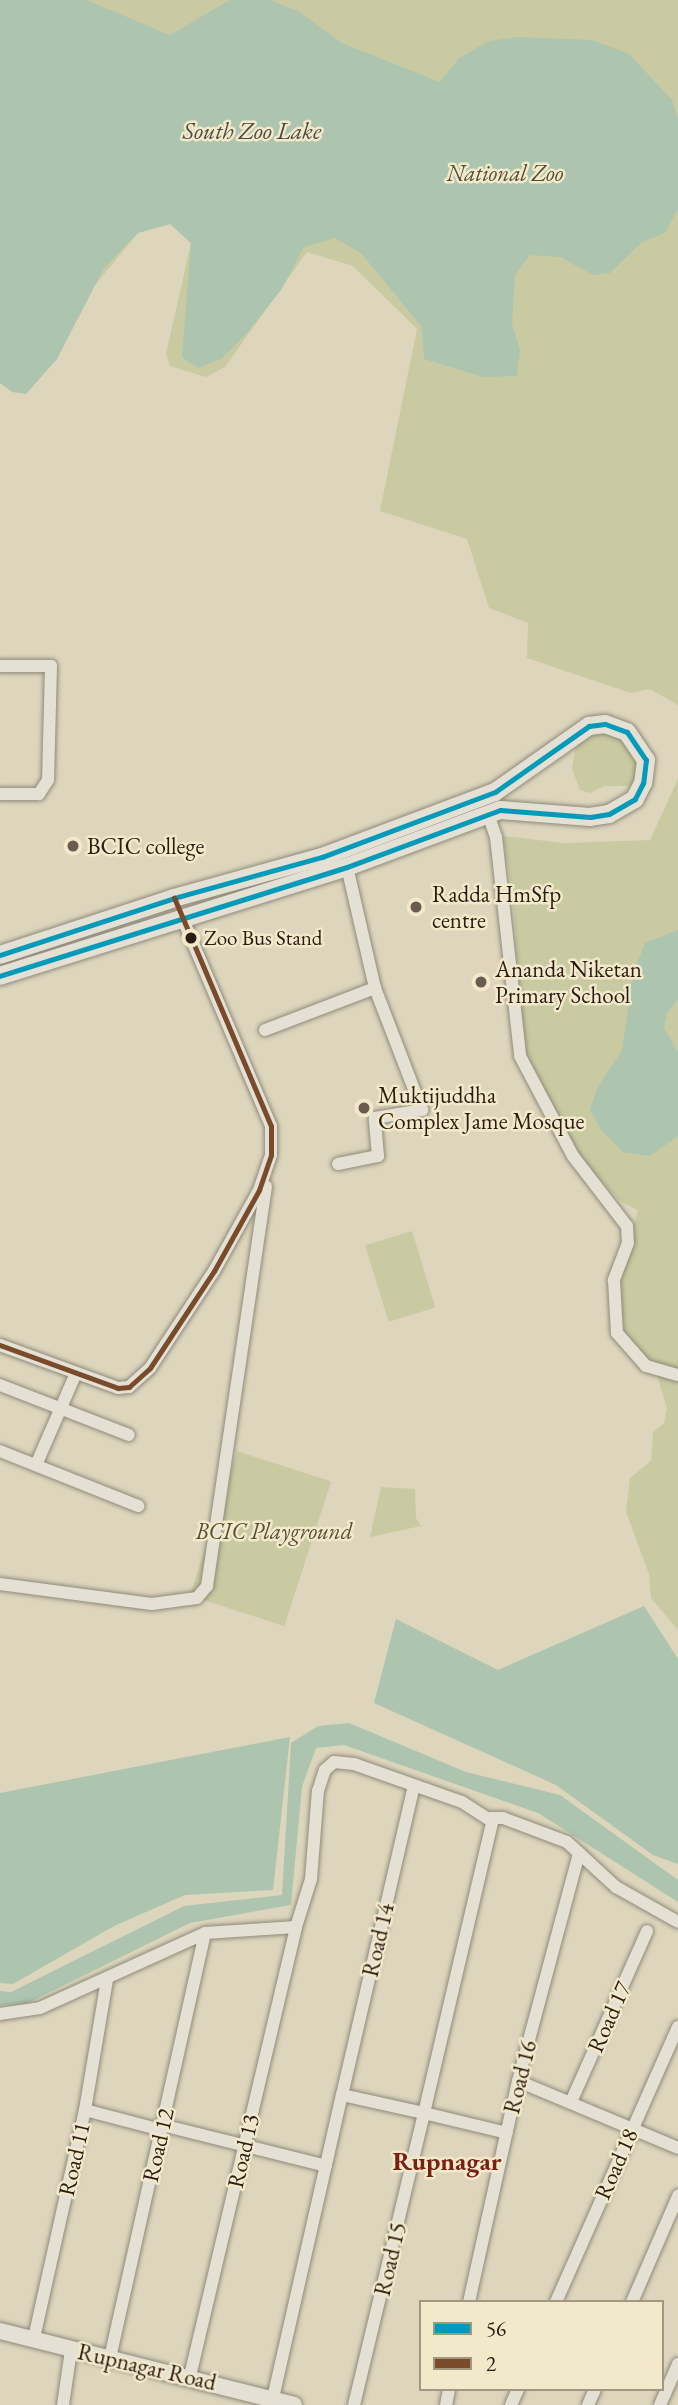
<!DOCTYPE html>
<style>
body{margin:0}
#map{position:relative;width:678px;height:2405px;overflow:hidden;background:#ddd6bd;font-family:"EB Garamond",serif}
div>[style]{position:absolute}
.green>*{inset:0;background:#c9caa1;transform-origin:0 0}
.water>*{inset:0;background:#adc4af}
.roads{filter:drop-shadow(0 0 2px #8f8a7a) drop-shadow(0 0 2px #8f8a7a)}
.minor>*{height:12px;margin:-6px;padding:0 6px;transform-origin:6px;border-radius:6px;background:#e4e0d4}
.tertiary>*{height:16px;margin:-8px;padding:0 8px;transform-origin:8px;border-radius:8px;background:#e4e0d4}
.secondary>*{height:18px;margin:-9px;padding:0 9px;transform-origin:9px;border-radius:9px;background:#e4e0d4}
.bus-1>*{height:5px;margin:-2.5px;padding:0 2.5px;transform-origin:2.5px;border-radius:2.5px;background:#049bbb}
.bus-2>*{height:5px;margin:-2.5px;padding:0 2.5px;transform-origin:2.5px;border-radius:2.5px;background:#7a4b2a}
.dots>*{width:19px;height:19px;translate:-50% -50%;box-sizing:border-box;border:4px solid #f2e9cb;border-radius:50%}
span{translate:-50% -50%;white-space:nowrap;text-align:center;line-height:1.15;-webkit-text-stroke:5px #f2e9cb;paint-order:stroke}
.bus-label{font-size:21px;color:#2a1b13}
.left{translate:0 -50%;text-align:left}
.park-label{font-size:23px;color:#554d37;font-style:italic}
.poi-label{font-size:23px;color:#2a1b13}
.street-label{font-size:23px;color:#2a1b13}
.water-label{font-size:24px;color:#4b4b40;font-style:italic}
.quarter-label{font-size:26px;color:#7a1f14;font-weight:700}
.legend{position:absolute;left:419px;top:2300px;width:245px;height:91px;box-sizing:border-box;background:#f2e9cb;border:2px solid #a29781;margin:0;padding:9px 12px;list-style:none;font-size:21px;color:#2a1b13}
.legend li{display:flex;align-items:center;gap:14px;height:35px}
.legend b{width:35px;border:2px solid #a29781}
</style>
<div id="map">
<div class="green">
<div style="clip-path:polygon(0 0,678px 0,678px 705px,650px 689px,631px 693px,527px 658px,528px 623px,489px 608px,467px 539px,380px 511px,417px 329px,353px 266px,307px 252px,225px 367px,206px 377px,170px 366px,166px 354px,191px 243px,170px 224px,138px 233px,86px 296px,57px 358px,26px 394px,0 379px)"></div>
<div style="clip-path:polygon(610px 733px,627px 744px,639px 765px,637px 780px,631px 786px,604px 786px,590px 793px,580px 790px,572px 769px,576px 744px,582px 737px)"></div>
<div style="clip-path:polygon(678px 779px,678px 1630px,651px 1598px,649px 1574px,626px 1512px,630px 1478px,651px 1461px,653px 1432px,664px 1423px,667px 1408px,653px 1363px,631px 1346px,618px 1316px,618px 1282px,638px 1210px,621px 1202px,578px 1157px,523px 1051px,517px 1021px,520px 993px,512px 891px,503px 836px,564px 843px,650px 840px)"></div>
<div style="left:412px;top:1231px;width:80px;height:49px;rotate:73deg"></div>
<div style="left:237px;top:1451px;width:99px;height:152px;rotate:18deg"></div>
<div style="clip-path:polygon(381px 1487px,415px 1489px,416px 1518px,421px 1526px,370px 1537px)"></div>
</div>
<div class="water">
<div style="clip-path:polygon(0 0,86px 0,170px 35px,230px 0,270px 0,298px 11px,342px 43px,440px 82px,459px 58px,489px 41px,518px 37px,592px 40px,629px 54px,672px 100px,678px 119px,678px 208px,665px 233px,642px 242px,610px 273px,593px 275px,560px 257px,530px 255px,515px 275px,512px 324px,520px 350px,517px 376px,483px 377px,424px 359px,422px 327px,361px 253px,335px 238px,304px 247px,281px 290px,247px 333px,221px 359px,198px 368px,182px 357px,191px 243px,170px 224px,138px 233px,104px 268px,57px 359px,26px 394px,12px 392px,0 383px)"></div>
<div style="clip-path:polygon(678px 930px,678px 999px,667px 1013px,664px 1028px,678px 1052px,678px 1136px,650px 1156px,623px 1152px,602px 1131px,590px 1110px,597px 1088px,622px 1050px,633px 974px,645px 943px)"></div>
<div style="clip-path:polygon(644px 1606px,678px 1659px,678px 1864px,653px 1855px,556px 1785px,374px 1703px,396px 1619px,498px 1670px)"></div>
<div style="clip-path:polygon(349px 1723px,466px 1772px,560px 1795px,678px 1880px,678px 1902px,538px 1813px,344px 1745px,316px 1748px,302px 1787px,291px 1905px,190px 1923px,26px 2004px,0 2005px,0 1991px,11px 1992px,184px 1906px,282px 1895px,291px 1743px,318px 1726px)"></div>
<div style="clip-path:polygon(290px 1737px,273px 1890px,185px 1895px,114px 1926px,13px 1984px,0 1983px,0 1793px)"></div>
</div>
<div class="roads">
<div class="minor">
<div style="left:0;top:666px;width:51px"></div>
<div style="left:51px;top:666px;width:114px;rotate:91.5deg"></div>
<div style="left:48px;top:780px;width:17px;rotate:123deg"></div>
<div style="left:39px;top:794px;width:39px;rotate:180deg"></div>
<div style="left:488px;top:814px;width:24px;rotate:71deg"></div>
<div style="left:496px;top:837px;width:220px;rotate:83.7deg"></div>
<div style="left:520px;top:1056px;width:113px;rotate:62.1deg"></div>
<div style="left:573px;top:1156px;width:88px;rotate:52.4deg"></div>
<div style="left:627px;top:1226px;width:17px;rotate:87deg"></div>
<div style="left:628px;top:1243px;width:40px;rotate:111deg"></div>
<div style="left:614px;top:1280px;width:53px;rotate:86.8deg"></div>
<div style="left:617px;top:1333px;width:44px;rotate:48.7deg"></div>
<div style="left:646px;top:1366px;width:33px;rotate:16deg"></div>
<div style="left:265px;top:1030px;width:118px;rotate:-20.9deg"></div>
<div style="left:375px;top:988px;width:124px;rotate:-103deg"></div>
<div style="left:338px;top:1164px;width:41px;rotate:-11.3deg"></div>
<div style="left:378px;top:1156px;width:38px;rotate:-95deg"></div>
<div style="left:375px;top:1118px;width:48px;rotate:-9.7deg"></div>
<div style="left:422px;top:1110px;width:131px;rotate:-111.1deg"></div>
<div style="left:0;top:1345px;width:126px;rotate:20deg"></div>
<div style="left:118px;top:1388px;width:11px;rotate:-5deg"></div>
<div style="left:129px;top:1387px;width:28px;rotate:-42deg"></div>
<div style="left:150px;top:1368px;width:116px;rotate:-56.6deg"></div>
<div style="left:214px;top:1271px;width:93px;rotate:-60.9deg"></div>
<div style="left:259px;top:1190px;width:37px;rotate:-71deg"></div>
<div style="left:271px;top:1155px;width:29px;rotate:-90deg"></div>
<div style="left:271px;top:1126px;width:227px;rotate:-113.1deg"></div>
<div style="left:0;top:1385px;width:138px;rotate:21.2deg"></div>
<div style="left:0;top:1451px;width:149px;rotate:21.7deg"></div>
<div style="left:36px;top:1465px;width:100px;rotate:-66.5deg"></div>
<div style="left:0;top:1584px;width:153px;rotate:7.5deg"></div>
<div style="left:152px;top:1604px;width:45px;rotate:-7.6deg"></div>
<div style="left:197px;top:1598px;width:16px;rotate:-50deg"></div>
<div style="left:207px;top:1586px;width:404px;rotate:-81.6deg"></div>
<div style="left:0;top:2014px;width:40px;rotate:-8.5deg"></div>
<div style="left:40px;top:2008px;width:181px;rotate:-24.4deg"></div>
<div style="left:205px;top:1933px;width:91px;rotate:-3.8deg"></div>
<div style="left:296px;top:1927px;width:50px;rotate:-72.6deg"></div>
<div style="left:311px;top:1879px;width:88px;rotate:-85.5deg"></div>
<div style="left:318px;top:1791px;width:22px;rotate:-72deg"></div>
<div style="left:325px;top:1770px;width:12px;rotate:-42deg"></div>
<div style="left:334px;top:1762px;width:20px;rotate:6deg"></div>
<div style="left:354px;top:1764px;width:114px;rotate:19.4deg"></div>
<div style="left:462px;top:1802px;width:30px;rotate:33deg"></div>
<div style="left:487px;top:1818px;width:16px"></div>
<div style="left:503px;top:1818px;width:68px;rotate:20.6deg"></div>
<div style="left:567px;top:1842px;width:67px;rotate:42.6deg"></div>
<div style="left:616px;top:1887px;width:71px;rotate:29.4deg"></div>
<div style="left:518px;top:2081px;width:173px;rotate:22.7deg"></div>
<div style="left:342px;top:2095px;width:317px;rotate:-76.9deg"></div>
<div style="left:571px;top:2102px;width:187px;rotate:-66deg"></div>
<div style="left:85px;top:2110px;width:79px;rotate:14.7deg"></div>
<div style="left:162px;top:2125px;width:169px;rotate:14deg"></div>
<div style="left:469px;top:2302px;width:226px;rotate:-77.5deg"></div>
<div style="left:518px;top:2081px;width:236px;rotate:-75deg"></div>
<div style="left:556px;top:2302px;width:301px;rotate:-66.1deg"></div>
<div style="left:632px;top:2302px;width:116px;rotate:-66.5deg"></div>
<div style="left:34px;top:2338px;width:234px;rotate:-77.4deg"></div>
<div style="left:85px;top:2110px;width:132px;rotate:-80.4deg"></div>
<div style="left:110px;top:2358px;width:435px;rotate:-77.4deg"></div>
<div style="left:190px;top:2376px;width:461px;rotate:-76.7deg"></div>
<div style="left:273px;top:2398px;width:311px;rotate:-77.2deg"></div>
<div style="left:342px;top:2095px;width:84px;rotate:12.4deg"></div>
<div style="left:424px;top:2113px;width:303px;rotate:-76.8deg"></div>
<div style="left:63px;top:2405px;width:56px;rotate:-81.7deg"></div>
<div style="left:354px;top:2405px;width:300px;rotate:-76.5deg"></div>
<div style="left:424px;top:2113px;width:85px;rotate:13.5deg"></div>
<div style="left:446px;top:2405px;width:16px;rotate:-79deg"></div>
<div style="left:511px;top:2405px;width:17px;rotate:-66deg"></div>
<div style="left:588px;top:2405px;width:17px;rotate:-66deg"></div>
<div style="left:660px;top:2405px;width:45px;rotate:-66.3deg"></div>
</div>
<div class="tertiary">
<div style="left:0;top:2331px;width:303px;rotate:14.1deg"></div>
</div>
<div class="secondary">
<div style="left:0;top:955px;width:183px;rotate:-18.1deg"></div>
<div style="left:174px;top:898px;width:154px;rotate:-15.5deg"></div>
<div style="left:322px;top:857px;width:185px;rotate:-20.6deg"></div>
<div style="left:495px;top:792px;width:115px;rotate:-35.1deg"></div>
<div style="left:589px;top:726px;width:16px;rotate:-7deg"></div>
<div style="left:605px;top:724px;width:23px;rotate:20deg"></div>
<div style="left:627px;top:732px;width:34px;rotate:56deg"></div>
<div style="left:646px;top:760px;width:23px;rotate:97deg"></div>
<div style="left:643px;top:783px;width:18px;rotate:117deg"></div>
<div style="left:635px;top:799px;width:30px;rotate:150deg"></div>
<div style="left:609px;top:814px;width:19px;rotate:171deg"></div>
<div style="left:590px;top:817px;width:90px;rotate:-175.6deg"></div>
<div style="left:500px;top:810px;width:163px;rotate:159.6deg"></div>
<div style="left:347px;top:867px;width:364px;rotate:162.6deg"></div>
</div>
</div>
<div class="bus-1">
<div style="left:0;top:955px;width:183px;rotate:-18.1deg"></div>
<div style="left:174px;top:898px;width:154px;rotate:-15.5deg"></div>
<div style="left:322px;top:857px;width:185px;rotate:-20.6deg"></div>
<div style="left:495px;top:792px;width:115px;rotate:-35.1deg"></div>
<div style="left:589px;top:726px;width:16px;rotate:-7deg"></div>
<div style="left:605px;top:724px;width:23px;rotate:20deg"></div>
<div style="left:627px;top:732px;width:34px;rotate:56deg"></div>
<div style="left:646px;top:760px;width:23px;rotate:97deg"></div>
<div style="left:643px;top:783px;width:18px;rotate:117deg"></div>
<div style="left:635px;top:799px;width:30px;rotate:150deg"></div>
<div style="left:609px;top:814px;width:19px;rotate:171deg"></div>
<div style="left:590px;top:817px;width:90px;rotate:-175.6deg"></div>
<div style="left:500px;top:810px;width:163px;rotate:159.6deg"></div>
<div style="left:347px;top:867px;width:364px;rotate:162.6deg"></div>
</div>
<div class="bus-2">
<div style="left:0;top:1345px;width:126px;rotate:20deg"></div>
<div style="left:118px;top:1388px;width:11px;rotate:-5deg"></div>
<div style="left:129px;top:1387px;width:28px;rotate:-42deg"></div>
<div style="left:150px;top:1368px;width:116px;rotate:-56.6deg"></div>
<div style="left:214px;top:1271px;width:93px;rotate:-60.9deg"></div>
<div style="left:259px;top:1190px;width:37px;rotate:-71deg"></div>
<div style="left:271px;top:1155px;width:29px;rotate:-90deg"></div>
<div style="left:271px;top:1126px;width:248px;rotate:-113deg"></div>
</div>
<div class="dots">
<div style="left:73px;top:846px;background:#695c4e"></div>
<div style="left:416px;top:907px;background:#695c4e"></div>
<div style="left:191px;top:938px;background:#2a1b13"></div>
<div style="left:481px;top:982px;background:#695c4e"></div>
<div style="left:364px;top:1108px;background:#695c4e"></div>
</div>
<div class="bus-label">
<span class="left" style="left:204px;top:938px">Zoo Bus Stand</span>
</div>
<div class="park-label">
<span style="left:505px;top:173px">National Zoo</span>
<span style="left:274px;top:1531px">BCIC Playground</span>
</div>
<div class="poi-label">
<span class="left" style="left:87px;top:846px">BCIC college</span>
<span class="left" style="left:432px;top:907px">Radda HmSfp<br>centre</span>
<span class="left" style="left:495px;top:982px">Ananda Niketan<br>Primary School</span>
<span class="left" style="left:378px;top:1108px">Muktijuddha<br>Complex Jame Mosque</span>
</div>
<div class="street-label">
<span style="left:378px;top:1940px;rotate:-77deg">Road 14</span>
<span style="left:609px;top:2017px;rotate:-66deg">Road 17</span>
<span style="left:520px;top:2077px;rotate:-76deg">Road 16</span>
<span style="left:158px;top:2145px;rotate:-77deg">Road 12</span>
<span style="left:243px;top:2151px;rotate:-77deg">Road 13</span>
<span style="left:74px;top:2159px;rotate:-77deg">Road 11</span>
<span style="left:616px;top:2164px;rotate:-66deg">Road 18</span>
<span style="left:390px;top:2259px;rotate:-77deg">Road 15</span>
<span style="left:147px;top:2367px;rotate:13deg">Rupnagar Road</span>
</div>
<div class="water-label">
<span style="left:252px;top:131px">South Zoo Lake</span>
</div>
<div class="quarter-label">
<span style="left:447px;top:2162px">Rupnagar</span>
</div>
<ul class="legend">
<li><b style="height:9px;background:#049bbb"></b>56</li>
<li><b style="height:9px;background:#7a4b2a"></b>2</li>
</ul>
</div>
